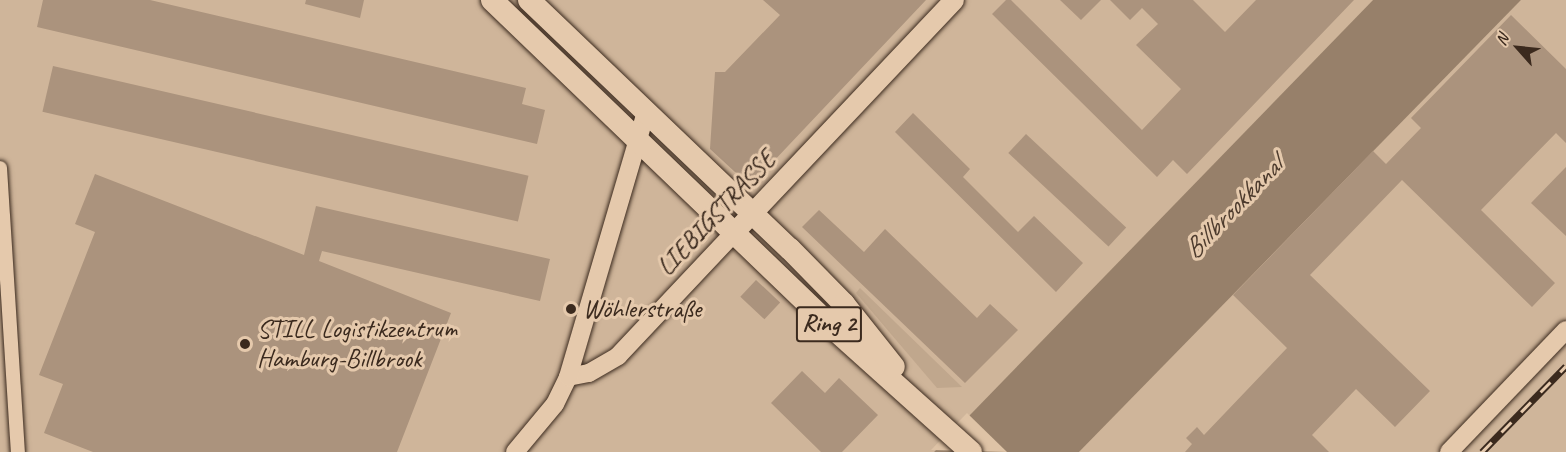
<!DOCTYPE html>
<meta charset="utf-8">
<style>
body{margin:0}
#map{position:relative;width:1566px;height:452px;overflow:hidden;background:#dec3a6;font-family:Caveat,sans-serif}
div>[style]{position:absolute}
.built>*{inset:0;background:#cfb59a}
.green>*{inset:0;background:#c0a78d}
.water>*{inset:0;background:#97806a}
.pier>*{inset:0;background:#dec3a6}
.building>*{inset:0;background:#ab937d;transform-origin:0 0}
.roads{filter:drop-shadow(0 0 2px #3b2a1e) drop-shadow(0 0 2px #3b2a1e)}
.minor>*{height:14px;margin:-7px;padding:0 7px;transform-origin:7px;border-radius:7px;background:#e5c9ac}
.tertiary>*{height:18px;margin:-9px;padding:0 9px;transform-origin:9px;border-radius:9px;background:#e5c9ac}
.secondary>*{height:20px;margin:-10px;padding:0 10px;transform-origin:10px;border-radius:10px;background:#e5c9ac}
.primary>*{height:22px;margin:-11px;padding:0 11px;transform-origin:11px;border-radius:11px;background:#e5c9ac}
.rail>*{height:7px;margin-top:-3.5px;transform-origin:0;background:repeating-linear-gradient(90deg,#e5c9ac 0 14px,#3b2a1e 0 28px);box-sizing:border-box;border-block:2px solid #3b2a1e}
.dots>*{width:16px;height:16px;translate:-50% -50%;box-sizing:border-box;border:3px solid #e5c9ac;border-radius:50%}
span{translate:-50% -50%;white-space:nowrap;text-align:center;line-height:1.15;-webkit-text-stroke:6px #e5c9ac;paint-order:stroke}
.shield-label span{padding:2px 4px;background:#e5c9ac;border:2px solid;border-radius:4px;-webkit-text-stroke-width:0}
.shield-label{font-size:24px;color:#3b2a1e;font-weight:700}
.street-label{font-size:26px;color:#3b2a1e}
.poi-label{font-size:26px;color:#3b2a1e}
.left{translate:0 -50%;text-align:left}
.water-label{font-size:27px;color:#4d3b2d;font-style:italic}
.north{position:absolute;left:1488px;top:18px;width:60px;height:60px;-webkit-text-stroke:4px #e5c9ac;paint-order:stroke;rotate:297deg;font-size:16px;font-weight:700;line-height:24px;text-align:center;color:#3b2a1e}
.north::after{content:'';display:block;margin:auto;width:21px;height:27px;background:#3b2a1e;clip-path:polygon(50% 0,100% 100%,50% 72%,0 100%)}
</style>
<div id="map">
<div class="built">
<div style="clip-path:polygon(0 0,1373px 0,934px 452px,0 452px)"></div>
<div style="clip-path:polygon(1521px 0,1566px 0,1566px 452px,1079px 452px)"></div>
</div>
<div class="green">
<div style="clip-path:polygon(503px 0,517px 0,594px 72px,589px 81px)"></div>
<div style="clip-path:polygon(860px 288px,962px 387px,937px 388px,856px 293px)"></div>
</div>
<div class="water">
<div style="clip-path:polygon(1373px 0,1521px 0,1079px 452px,934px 452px)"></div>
</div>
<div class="pier">
<div style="clip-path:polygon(967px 413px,1007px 452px,931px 450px)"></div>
</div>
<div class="building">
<div style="clip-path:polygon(43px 0,150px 0,526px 88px,522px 104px,545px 110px,537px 144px,37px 27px)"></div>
<div style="clip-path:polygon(306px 0,364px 0,360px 18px,305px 4px)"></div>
<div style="clip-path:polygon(763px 0,926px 0,755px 181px,735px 172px,710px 149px,715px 72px,725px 72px,780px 15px)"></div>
<div style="clip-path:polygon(1006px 0,1011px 0,1142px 130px,1181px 89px,1136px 45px,1158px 24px,1142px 8px,1130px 20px,1110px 0,1193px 0,1225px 32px,1256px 0,1354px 0,1187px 174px,1173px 160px,1157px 177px,992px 14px)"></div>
<div style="clip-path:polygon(1060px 0,1101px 0,1081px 20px)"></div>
<div style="clip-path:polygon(1511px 15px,1566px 69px,1566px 143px,1556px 133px,1481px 210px,1555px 283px,1532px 307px,1402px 180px,1310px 275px,1430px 391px,1395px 427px,1356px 389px,1312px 435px,1329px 452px,1185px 452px,1192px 444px,1186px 438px,1197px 427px,1204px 435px,1287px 348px,1233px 295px,1373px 151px,1386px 164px,1421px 128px,1411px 118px)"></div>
<div style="left:53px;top:66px;width:488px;height:47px;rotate:13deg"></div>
<div style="clip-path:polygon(913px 113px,970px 169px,963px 177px,1018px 232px,1034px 216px,1083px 263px,1056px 292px,895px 132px)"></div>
<div style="left:1026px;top:134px;width:137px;height:26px;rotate:43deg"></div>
<div style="clip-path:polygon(1566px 167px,1566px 236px,1531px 203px)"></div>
<div style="clip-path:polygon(95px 174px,304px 255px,316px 206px,550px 259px,540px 301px,322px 251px,319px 261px,451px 313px,397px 452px,93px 452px,44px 433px,63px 384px,39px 375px,95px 232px,75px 224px)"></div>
<div style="clip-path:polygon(819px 210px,864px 252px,885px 229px,977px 318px,990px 304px,1018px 330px,965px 383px,802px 227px)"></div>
<div style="left:756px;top:280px;width:33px;height:23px;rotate:43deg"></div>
<div style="clip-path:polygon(802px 371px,825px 393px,839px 378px,878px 415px,842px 452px,821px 452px,771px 403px)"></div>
</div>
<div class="roads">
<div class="minor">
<div style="left:0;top:168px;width:285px;rotate:86.4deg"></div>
</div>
<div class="tertiary">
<div style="left:568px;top:377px;width:21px;rotate:-11deg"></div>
<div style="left:589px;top:373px;width:34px;rotate:-30deg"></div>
<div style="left:618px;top:356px;width:169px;rotate:-46.7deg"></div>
<div style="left:515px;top:452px;width:62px;rotate:-50.2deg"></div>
<div style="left:555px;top:404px;width:30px;rotate:-64deg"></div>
<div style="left:568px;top:377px;width:276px;rotate:-73.6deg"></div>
<div style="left:1449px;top:452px;width:169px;rotate:-46.2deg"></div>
</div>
<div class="secondary">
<div style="left:734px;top:233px;width:320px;rotate:-46.6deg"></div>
</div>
<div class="primary">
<div style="left:492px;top:0;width:463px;rotate:43.9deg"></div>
<div style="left:825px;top:321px;width:196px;rotate:41.9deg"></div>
<div style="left:529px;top:0;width:361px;rotate:43.7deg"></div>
<div style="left:790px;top:249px;width:77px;rotate:45.5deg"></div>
<div style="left:844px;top:304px;width:80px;rotate:51.6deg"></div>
</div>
</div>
<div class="rail">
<div style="left:1482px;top:452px;width:120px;rotate:-45.7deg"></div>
</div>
<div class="dots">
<div style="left:571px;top:309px;background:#3b2a1e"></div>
<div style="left:245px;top:344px;background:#3b2a1e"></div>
</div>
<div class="shield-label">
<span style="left:829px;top:324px">Ring 2</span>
</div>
<div class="street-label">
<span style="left:716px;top:213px;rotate:-47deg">LIEBIGSTRASSE</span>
</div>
<div class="poi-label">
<span class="left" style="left:583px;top:309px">Wöhlerstraße</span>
<span class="left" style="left:257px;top:344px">STILL Logistikzentrum<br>Hamburg-Billbrook</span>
</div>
<div class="water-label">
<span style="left:1233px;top:208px;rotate:-46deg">Billbrookkanal</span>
</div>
<div class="north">N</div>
</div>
